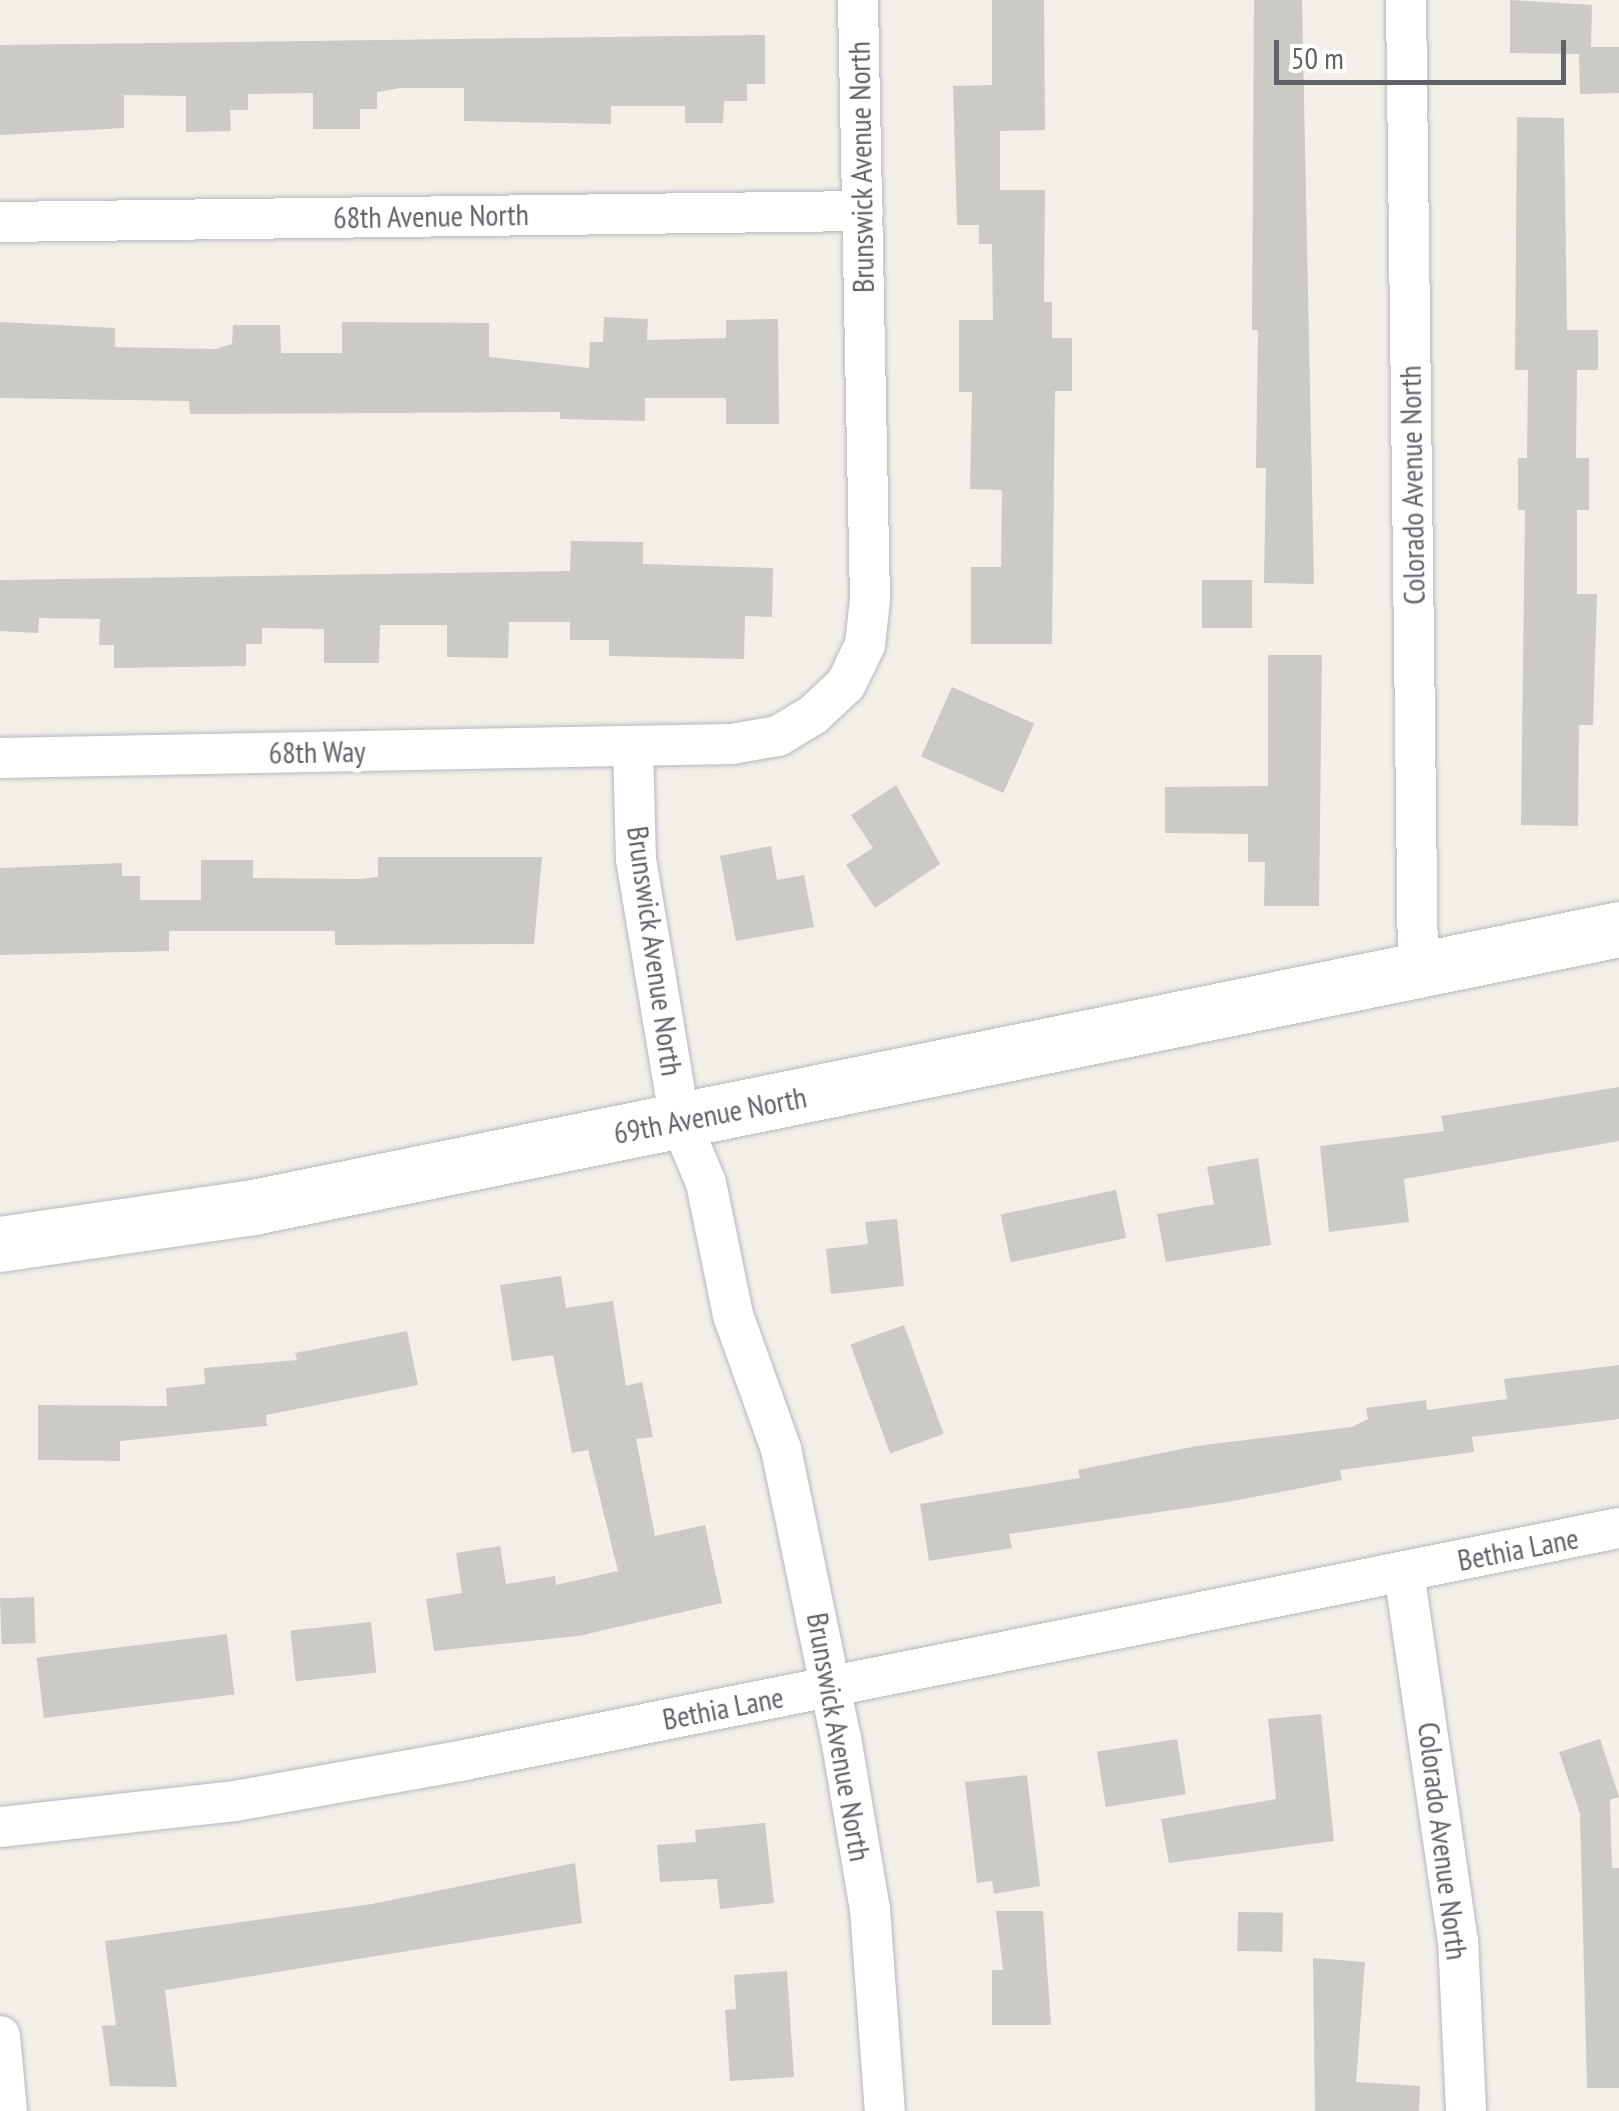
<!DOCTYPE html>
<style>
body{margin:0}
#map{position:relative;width:1619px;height:2111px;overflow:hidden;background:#f1efe8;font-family:"PT Sans Narrow",sans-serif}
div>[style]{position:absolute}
.building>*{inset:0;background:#cccac5;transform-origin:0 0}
.roads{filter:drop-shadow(0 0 2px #b5b8bc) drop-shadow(0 0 2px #b5b8bc)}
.street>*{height:40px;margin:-20px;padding:0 20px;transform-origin:20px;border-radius:20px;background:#fff}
.secondary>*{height:55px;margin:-27.5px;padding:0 27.5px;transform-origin:27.5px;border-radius:27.5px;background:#fff}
span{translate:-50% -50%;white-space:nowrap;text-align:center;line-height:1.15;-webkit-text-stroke:9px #fff;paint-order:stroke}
.street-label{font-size:30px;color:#5f6368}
.scale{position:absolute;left:1274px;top:40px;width:292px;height:45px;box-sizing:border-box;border:5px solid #5f6368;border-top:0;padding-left:12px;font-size:30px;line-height:35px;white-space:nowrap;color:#5f6368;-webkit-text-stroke:8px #fff;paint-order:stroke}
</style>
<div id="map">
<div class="building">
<div style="clip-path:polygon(992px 0,1044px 0,1045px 130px,1000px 131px,1000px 190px,1045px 190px,1044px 302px,1052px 302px,1052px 338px,1072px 338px,1072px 391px,1055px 391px,1052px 644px,971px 644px,971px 567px,1001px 567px,1002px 490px,970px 489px,972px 392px,959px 392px,959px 320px,993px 320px,992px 244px,979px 244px,979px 225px,957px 225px,953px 86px,992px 85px)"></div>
<div style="clip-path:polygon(1254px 0,1302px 0,1314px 584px,1264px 583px,1266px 468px,1256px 468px,1258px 330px,1252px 330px)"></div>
<div style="clip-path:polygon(1510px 0,1592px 5px,1591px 47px,1619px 47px,1619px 93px,1580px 94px,1579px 54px,1510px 53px)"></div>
<div style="clip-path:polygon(765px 35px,765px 84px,747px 84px,747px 101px,724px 101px,723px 123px,685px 123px,685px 106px,611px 106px,611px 124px,464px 121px,464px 88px,400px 88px,377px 92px,377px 109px,360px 109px,360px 129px,313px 129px,313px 93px,248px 94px,248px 110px,230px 110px,231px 131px,186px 132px,186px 96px,124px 95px,124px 128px,0 135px,0 45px)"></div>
<div style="clip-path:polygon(1517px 117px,1564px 118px,1567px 330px,1598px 330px,1598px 370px,1577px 370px,1576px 458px,1589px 458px,1589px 510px,1577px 510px,1577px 594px,1597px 594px,1593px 725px,1579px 725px,1578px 826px,1521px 825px,1525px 510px,1518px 510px,1518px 458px,1527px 458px,1528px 370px,1515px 370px)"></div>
<div style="clip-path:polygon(604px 317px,648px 319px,647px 340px,726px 338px,726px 320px,778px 319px,779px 424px,726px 424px,726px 398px,645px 398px,645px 421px,560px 419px,560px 412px,190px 414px,189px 401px,0 398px,0 322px,115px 328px,115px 347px,215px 349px,232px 344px,233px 325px,280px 325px,281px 353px,342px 353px,342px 322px,489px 323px,489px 357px,589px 368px,590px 342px,603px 342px)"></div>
<div style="clip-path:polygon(571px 541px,643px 542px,643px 564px,773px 568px,772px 617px,745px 616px,744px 659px,609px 656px,609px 640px,570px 640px,570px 622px,509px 622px,508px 658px,447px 657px,447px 625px,380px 625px,379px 663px,324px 663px,324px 629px,262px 628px,262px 644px,246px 644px,246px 666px,114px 668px,114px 645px,99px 645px,100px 619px,39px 618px,38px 633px,0 631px,0 580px,570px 571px)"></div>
<div style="left:1202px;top:580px;width:50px;height:48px"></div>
<div style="clip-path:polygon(1268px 655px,1322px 655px,1319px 906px,1264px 906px,1265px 862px,1248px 862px,1248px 834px,1165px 833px,1165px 787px,1268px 786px)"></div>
<div style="left:952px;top:687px;width:90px;height:76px;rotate:24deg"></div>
<div style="clip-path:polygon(896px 785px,940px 864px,875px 908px,846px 865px,873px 848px,851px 815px)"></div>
<div style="clip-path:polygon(771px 846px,777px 880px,804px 875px,814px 927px,736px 941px,720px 856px)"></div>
<div style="clip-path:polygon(378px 857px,542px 857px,534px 944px,335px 945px,335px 931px,169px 931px,169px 951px,0 955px,0 868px,122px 863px,122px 876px,140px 876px,140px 900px,201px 900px,201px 860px,253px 860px,253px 878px,360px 879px,378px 877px)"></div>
<div style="clip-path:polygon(1619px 1087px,1619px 1141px,1404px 1179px,1409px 1222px,1329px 1232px,1320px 1146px,1444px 1131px,1441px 1116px)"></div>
<div style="clip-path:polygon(1258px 1158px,1271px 1245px,1166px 1262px,1157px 1214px,1214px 1204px,1207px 1167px)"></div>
<div style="left:1116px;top:1190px;width:49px;height:118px;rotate:78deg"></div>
<div style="clip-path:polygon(897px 1219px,904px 1286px,831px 1294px,826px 1249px,868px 1244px,865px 1222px)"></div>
<div style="clip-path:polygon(561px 1276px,566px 1308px,613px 1301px,626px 1386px,642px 1382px,653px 1437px,636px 1439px,655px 1536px,705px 1525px,722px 1603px,578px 1636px,434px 1651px,426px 1599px,462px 1593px,456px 1553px,500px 1546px,506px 1584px,555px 1576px,556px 1585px,618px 1571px,588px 1450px,572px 1453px,553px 1355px,512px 1361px,500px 1285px)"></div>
<div style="left:904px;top:1325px;width:116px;height:57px;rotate:70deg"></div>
<div style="clip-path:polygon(407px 1331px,418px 1385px,266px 1415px,267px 1426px,120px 1441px,120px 1461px,38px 1460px,38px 1405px,167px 1406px,166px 1388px,205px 1384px,204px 1368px,297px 1360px,295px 1353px)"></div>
<div style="clip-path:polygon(1619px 1365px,1619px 1419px,1472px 1437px,1474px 1452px,1340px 1470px,1342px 1480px,1228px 1502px,1009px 1534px,1012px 1548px,929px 1561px,920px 1504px,1080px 1478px,1078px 1470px,1197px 1446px,1352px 1427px,1368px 1419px,1366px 1408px,1426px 1400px,1427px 1410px,1507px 1399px,1504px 1379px)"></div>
<div style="left:34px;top:1597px;width:46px;height:34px;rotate:88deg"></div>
<div style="left:371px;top:1622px;width:51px;height:81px;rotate:84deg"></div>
<div style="left:227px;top:1634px;width:61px;height:192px;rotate:83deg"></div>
<div style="clip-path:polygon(1321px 1714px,1334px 1841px,1169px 1863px,1161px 1819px,1276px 1799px,1268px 1719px)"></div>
<div style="left:1177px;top:1739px;width:56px;height:81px;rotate:81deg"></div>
<div style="clip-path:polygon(1600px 1739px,1619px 1797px,1610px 1800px,1612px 1868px,1619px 1868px,1619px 2088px,1587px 2088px,1580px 1814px,1559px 1752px)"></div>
<div style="clip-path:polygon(1027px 1775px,1040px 1886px,994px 1894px,992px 1881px,977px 1883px,965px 1782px)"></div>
<div style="clip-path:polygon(765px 1823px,774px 1903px,720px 1909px,717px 1879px,660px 1882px,657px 1845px,696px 1842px,695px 1830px)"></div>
<div style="clip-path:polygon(575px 1863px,582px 1923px,165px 1990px,177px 2087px,110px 2086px,102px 2026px,116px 2025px,105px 1941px,372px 1904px)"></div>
<div style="clip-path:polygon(996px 1911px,1043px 1911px,1051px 2025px,992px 2025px,992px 1970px,1003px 1970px)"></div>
<div style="left:1238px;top:1912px;width:45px;height:39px;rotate:1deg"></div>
<div style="clip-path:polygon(1313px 1958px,1365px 1962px,1356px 2082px,1420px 2086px,1419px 2111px,1315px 2111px)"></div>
<div style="clip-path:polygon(787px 1971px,794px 2077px,730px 2081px,725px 2010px,736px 2009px,734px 1975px)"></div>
</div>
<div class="roads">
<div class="street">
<div style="left:1406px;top:0;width:971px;rotate:89.29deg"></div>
<div style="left:0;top:222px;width:863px;rotate:-0.73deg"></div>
<div style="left:633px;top:746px;width:113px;rotate:88.5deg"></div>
<div style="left:636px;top:859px;width:266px;rotate:80.5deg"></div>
<div style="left:680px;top:1121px;width:67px;rotate:67.2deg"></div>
<div style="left:706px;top:1183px;width:135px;rotate:78.4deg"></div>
<div style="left:733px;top:1315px;width:142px;rotate:70.3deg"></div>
<div style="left:781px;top:1449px;width:295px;rotate:78.3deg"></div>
<div style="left:841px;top:1738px;width:173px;rotate:80.4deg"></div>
<div style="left:870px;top:1909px;width:203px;rotate:85.8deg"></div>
<div style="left:0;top:758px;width:732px;rotate:-1.1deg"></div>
<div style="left:732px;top:744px;width:47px;rotate:-9.9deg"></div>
<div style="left:778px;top:736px;width:41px;rotate:-31deg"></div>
<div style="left:813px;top:715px;width:45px;rotate:-43.2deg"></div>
<div style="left:846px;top:684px;width:43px;rotate:-64deg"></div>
<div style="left:865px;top:645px;width:45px;rotate:-83.7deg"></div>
<div style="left:870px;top:600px;width:600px;rotate:-91.15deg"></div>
<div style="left:1404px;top:1572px;width:372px;rotate:81.7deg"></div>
<div style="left:1458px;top:1940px;width:171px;rotate:87.3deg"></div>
<div style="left:0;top:1827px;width:236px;rotate:-6.3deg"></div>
<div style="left:235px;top:1801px;width:234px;rotate:-10.1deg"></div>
<div style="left:465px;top:1760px;width:1177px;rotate:-11.37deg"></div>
<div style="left:0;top:2036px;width:75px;rotate:84.7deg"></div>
</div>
<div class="secondary">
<div style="left:0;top:1244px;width:256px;rotate:-8.3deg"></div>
<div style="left:253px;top:1207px;width:1394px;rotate:-11.5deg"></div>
</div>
</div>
<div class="street-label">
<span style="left:861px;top:167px;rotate:-91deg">Brunswick Avenue North</span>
<span style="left:431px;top:216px;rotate:-1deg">68th Avenue North</span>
<span style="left:1412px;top:485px;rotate:-91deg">Colorado Avenue North</span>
<span style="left:317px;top:752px;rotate:-1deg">68th Way</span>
<span style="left:655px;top:951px;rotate:82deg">Brunswick Avenue North</span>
<span style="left:710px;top:1115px;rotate:-11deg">69th Avenue North</span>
<span style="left:1518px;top:1549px;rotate:-11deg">Bethia Lane</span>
<span style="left:723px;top:1708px;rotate:-11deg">Bethia Lane</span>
<span style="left:839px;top:1737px;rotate:80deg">Brunswick Avenue North</span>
<span style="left:1443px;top:1841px;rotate:83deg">Colorado Avenue North</span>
</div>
<div class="scale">50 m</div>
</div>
